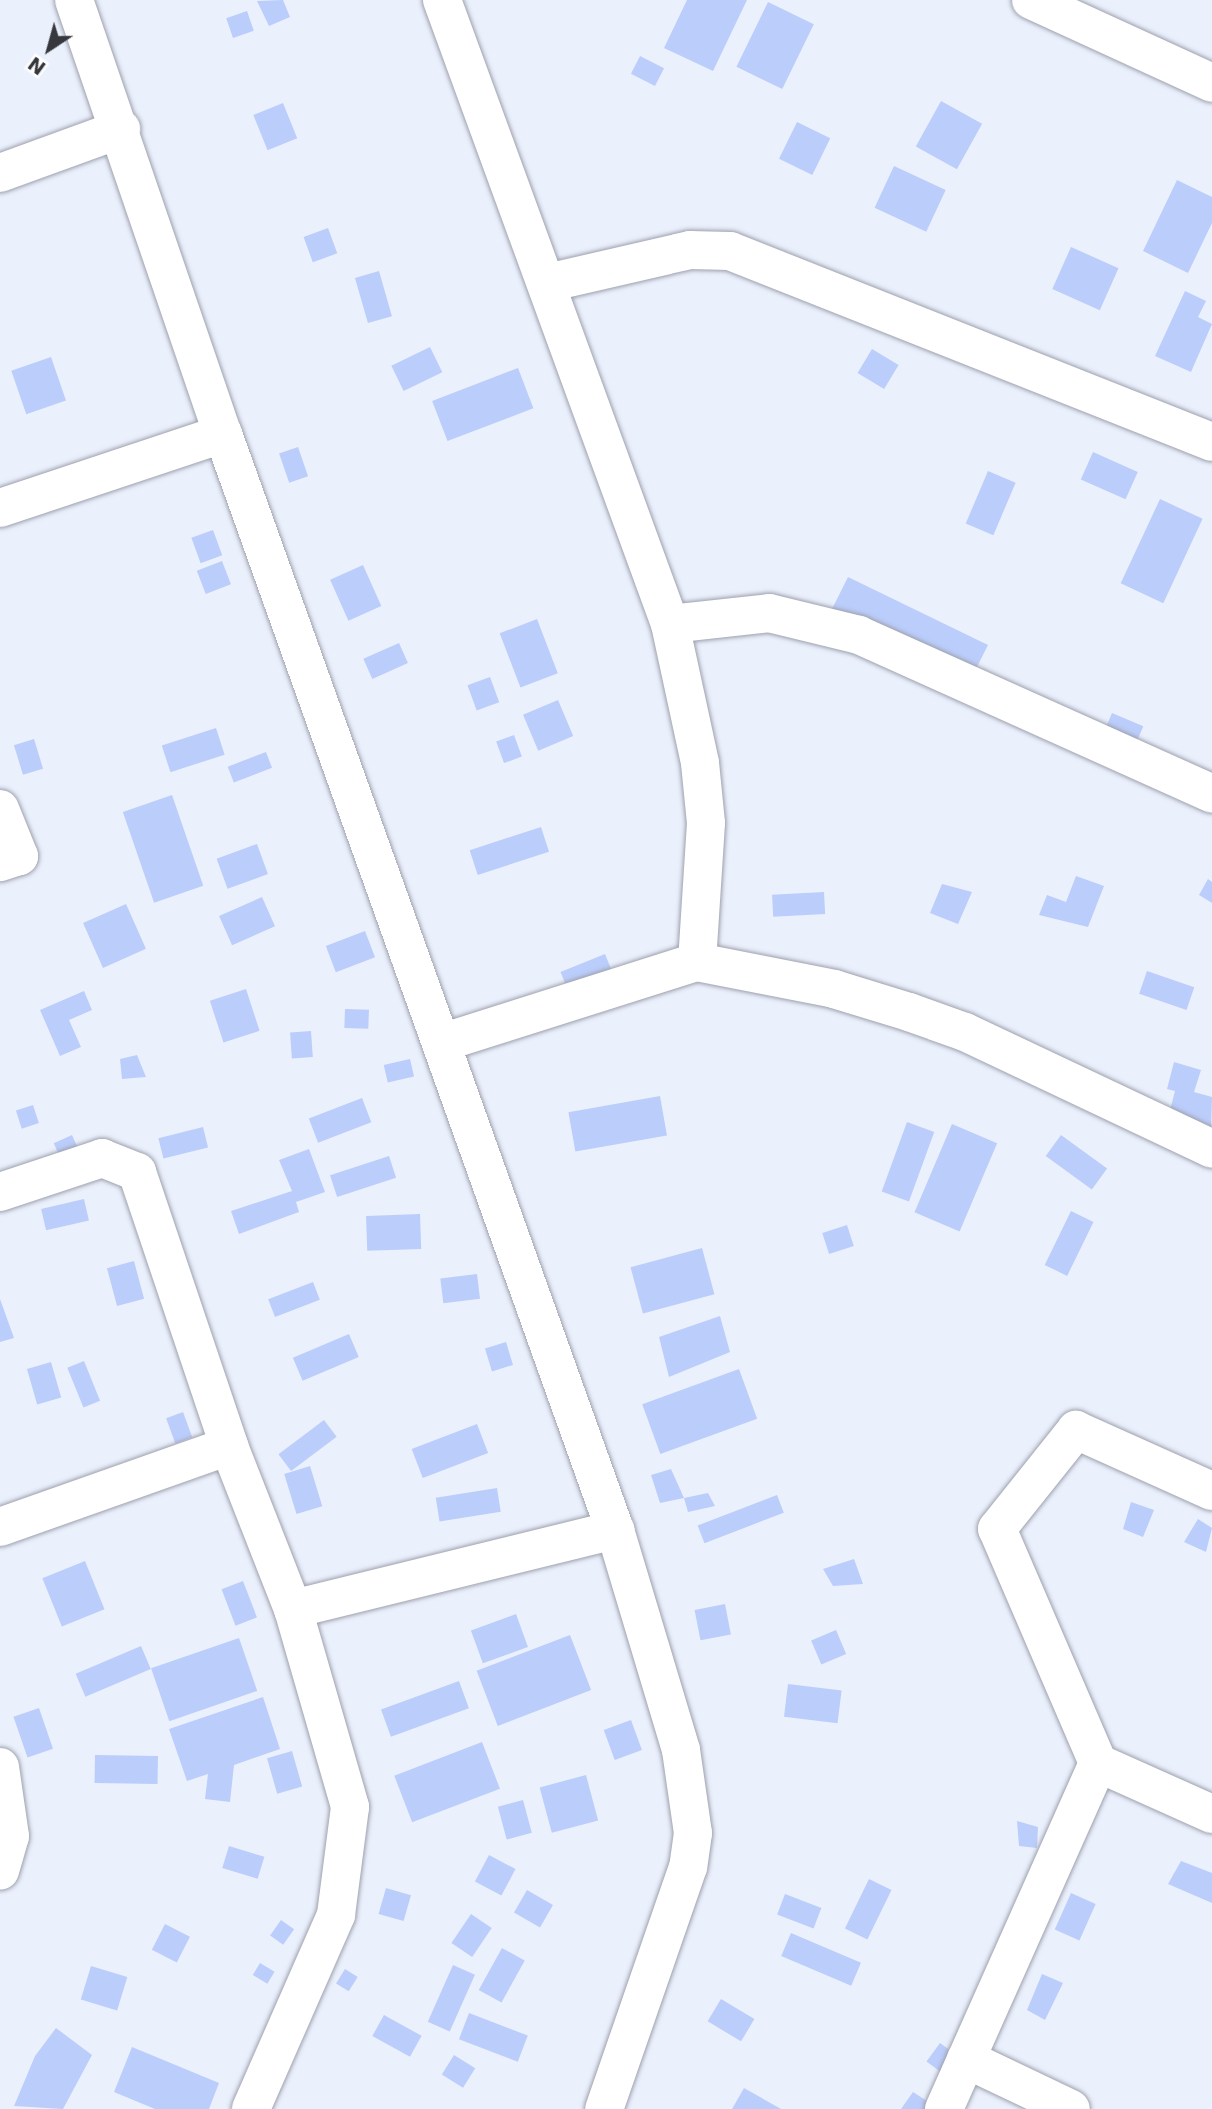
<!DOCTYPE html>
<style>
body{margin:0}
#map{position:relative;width:1212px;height:2109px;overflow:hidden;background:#ebf0fd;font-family:"DejaVu Sans",sans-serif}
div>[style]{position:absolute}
.building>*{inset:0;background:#bbcdfb;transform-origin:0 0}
.roads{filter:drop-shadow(0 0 2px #9da1ad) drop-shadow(0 0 2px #9da1ad)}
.minor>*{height:38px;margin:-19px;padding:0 19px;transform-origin:19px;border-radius:19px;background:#fff}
span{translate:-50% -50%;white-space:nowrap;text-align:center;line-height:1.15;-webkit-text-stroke:7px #fefefe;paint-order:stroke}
.north{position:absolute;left:14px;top:14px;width:70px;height:70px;-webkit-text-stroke:5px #fefefe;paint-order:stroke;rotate:216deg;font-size:19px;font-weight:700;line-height:28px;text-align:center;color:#36383d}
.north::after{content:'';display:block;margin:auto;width:24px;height:32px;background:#36383d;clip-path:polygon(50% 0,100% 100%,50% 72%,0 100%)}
</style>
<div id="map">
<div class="building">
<div style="clip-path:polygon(283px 0,290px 17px,269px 26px,257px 1px)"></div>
<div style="clip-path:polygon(687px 0,747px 0,713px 71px,664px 48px)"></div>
<div style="left:768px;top:2px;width:51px;height:72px;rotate:26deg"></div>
<div style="left:247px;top:11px;width:21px;height:22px;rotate:71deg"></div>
<div style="left:640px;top:56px;width:27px;height:20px;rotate:27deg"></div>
<div style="left:941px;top:101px;width:47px;height:52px;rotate:29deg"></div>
<div style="left:283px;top:103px;width:38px;height:32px;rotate:68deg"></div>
<div style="left:797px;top:122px;width:37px;height:41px;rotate:26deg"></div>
<div style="left:894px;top:166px;width:57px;height:46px;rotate:25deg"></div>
<div style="clip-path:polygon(1177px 180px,1212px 197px,1212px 223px,1188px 273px,1143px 251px)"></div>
<div style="left:328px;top:228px;width:27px;height:26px;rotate:70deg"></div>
<div style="left:1071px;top:247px;width:52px;height:46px;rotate:24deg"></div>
<div style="left:379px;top:271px;width:47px;height:25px;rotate:74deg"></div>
<div style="clip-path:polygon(1185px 291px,1206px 301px,1198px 317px,1212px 324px,1191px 372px,1155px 356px)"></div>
<div style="left:430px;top:347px;width:28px;height:43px;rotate:64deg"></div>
<div style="left:872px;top:349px;width:31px;height:28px;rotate:31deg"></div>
<div style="left:51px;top:357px;width:46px;height:42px;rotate:71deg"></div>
<div style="left:518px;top:368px;width:43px;height:92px;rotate:69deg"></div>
<div style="left:298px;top:447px;width:31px;height:20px;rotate:71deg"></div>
<div style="left:1093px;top:452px;width:49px;height:30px;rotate:24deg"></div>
<div style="left:988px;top:471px;width:30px;height:57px;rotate:23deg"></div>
<div style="left:1160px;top:499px;width:47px;height:93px;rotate:25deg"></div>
<div style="left:213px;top:530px;width:27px;height:23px;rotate:70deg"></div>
<div style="left:222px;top:561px;width:25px;height:27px;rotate:69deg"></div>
<div style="left:363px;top:565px;width:45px;height:36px;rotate:66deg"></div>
<div style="clip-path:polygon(848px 577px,988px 645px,975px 671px,831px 611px)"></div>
<div style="left:537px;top:619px;width:58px;height:40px;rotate:69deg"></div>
<div style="left:399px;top:643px;width:22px;height:39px;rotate:66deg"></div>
<div style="left:490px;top:677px;width:27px;height:24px;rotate:70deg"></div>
<div style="left:558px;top:700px;width:39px;height:38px;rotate:67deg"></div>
<div style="left:1112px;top:713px;width:34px;height:29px;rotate:23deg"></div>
<div style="left:216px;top:728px;width:28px;height:57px;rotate:72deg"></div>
<div style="left:514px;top:735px;width:23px;height:19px;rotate:70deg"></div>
<div style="left:34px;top:739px;width:31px;height:21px;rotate:73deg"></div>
<div style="left:266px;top:752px;width:17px;height:41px;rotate:69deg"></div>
<div style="left:172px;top:795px;width:96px;height:52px;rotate:71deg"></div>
<div style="left:541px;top:827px;width:26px;height:75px;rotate:72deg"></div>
<div style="left:257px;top:844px;width:32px;height:43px;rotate:70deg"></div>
<div style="clip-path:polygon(1076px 876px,1104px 886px,1088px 927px,1039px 915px,1047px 895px,1066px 902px)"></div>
<div style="clip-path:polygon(1208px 879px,1212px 882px,1212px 903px,1199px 895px)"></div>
<div style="clip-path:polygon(942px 884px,972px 892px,958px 924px,930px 913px)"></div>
<div style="left:824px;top:892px;width:22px;height:52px;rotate:87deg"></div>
<div style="left:262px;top:897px;width:32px;height:47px;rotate:66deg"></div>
<div style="left:126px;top:904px;width:49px;height:47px;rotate:66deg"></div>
<div style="left:365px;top:931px;width:28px;height:42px;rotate:69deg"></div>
<div style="left:605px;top:954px;width:24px;height:48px;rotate:68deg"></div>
<div style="left:1147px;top:971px;width:50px;height:24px;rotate:19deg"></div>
<div style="left:246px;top:989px;width:44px;height:38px;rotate:72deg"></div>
<div style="clip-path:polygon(84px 991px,92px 1010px,69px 1020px,81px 1047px,60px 1056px,40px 1010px)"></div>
<div style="left:345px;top:1009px;width:24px;height:19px;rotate:2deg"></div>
<div style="left:311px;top:1031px;width:26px;height:21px;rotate:86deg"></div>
<div style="clip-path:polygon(137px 1055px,146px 1077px,122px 1079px,120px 1059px)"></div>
<div style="left:410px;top:1059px;width:18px;height:27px;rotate:77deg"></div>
<div style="clip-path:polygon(1174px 1062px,1201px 1070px,1194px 1092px,1212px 1097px,1211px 1130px,1168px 1118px,1175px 1091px,1167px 1089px)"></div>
<div style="left:660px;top:1096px;width:40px;height:93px;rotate:80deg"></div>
<div style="left:362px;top:1098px;width:26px;height:57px;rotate:69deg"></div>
<div style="left:33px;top:1105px;width:19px;height:18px;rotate:72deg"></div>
<div style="left:907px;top:1122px;width:29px;height:74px;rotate:20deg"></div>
<div style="left:952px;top:1124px;width:49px;height:96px;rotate:23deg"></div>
<div style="left:203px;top:1127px;width:21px;height:46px;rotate:76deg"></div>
<div style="left:72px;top:1135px;width:22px;height:20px;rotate:66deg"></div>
<div style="left:1061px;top:1135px;width:57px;height:26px;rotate:36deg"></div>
<div style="clip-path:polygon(309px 1149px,325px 1192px,296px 1202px,299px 1212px,239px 1234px,231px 1211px,292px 1191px,279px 1160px)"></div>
<div style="left:389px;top:1156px;width:23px;height:62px;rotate:72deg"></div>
<div style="left:84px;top:1199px;width:22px;height:44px;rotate:77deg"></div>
<div style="left:1071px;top:1211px;width:25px;height:60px;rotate:26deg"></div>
<div style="left:420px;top:1214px;width:35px;height:54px;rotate:88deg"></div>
<div style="left:847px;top:1225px;width:22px;height:26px;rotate:72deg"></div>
<div style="left:702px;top:1248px;width:48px;height:74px;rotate:75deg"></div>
<div style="left:134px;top:1261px;width:39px;height:28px;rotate:75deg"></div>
<div style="left:477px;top:1274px;width:25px;height:37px;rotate:83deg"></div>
<div style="left:313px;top:1282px;width:19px;height:48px;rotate:69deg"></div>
<div style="clip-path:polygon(0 1299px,14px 1338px,0 1342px)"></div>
<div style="clip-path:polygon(720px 1316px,730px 1352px,669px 1377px,659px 1337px)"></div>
<div style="left:349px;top:1334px;width:25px;height:61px;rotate:67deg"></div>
<div style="left:506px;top:1342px;width:24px;height:22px;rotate:73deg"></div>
<div style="left:84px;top:1361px;width:43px;height:18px;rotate:68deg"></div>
<div style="left:51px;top:1362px;width:37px;height:25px;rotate:74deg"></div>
<div style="left:739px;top:1369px;width:53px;height:103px;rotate:70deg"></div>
<div style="left:183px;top:1412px;width:27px;height:18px;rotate:70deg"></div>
<div style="left:324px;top:1420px;width:21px;height:57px;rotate:53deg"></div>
<div style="left:477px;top:1424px;width:31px;height:70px;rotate:69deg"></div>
<div style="left:310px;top:1466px;width:42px;height:27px;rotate:73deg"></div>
<div style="clip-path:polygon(671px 1469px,684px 1498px,660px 1503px,651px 1475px)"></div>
<div style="left:497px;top:1488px;width:24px;height:62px;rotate:81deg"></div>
<div style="clip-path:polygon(708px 1493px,715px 1506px,688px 1512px,684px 1498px)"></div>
<div style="left:777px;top:1495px;width:19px;height:85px;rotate:69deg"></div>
<div style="clip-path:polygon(1131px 1502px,1154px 1510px,1143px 1537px,1123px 1529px)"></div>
<div style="clip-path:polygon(1198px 1519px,1212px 1528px,1206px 1552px,1184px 1542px)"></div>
<div style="clip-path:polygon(854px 1559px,863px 1584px,833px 1586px,823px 1569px)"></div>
<div style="left:85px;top:1561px;width:52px;height:46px;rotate:68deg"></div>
<div style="left:243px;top:1581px;width:39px;height:23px;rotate:69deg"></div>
<div style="left:725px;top:1604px;width:31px;height:31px;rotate:79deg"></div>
<div style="left:516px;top:1614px;width:35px;height:48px;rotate:70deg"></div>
<div style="left:836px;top:1630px;width:26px;height:27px;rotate:67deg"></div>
<div style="left:570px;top:1635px;width:59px;height:100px;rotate:69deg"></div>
<div style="left:239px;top:1638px;width:56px;height:93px;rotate:71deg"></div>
<div style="left:141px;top:1646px;width:25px;height:71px;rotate:67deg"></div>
<div style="left:459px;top:1681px;width:29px;height:83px;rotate:70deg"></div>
<div style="left:788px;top:1684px;width:54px;height:33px;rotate:7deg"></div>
<div style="clip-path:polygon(263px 1697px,280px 1749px,234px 1765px,230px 1802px,205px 1799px,208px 1774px,187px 1781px,169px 1729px)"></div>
<div style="left:39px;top:1708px;width:43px;height:27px;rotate:71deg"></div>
<div style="left:631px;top:1720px;width:32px;height:29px;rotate:70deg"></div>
<div style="left:482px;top:1742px;width:50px;height:94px;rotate:69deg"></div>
<div style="left:292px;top:1751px;width:37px;height:26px;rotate:74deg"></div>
<div style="left:95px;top:1755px;width:63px;height:28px;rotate:1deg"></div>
<div style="left:586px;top:1775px;width:47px;height:48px;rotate:75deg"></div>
<div style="left:523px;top:1800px;width:34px;height:26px;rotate:75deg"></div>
<div style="clip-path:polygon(1017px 1821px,1038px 1827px,1037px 1848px,1019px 1846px)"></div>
<div style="left:229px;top:1846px;width:37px;height:23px;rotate:17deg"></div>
<div style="left:489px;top:1855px;width:30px;height:30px;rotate:28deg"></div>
<div style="clip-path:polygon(1181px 1861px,1212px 1873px,1212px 1903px,1168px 1884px)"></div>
<div style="left:869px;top:1879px;width:25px;height:55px;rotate:26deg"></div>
<div style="left:386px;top:1888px;width:26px;height:27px;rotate:16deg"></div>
<div style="left:527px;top:1890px;width:30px;height:26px;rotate:30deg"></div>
<div style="left:1071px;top:1893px;width:27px;height:40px;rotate:24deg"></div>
<div style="left:785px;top:1894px;width:39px;height:22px;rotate:21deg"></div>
<div style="left:471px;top:1914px;width:25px;height:35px;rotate:34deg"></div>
<div style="left:281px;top:1920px;width:16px;height:19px;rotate:35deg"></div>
<div style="left:165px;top:1924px;width:28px;height:29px;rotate:27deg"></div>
<div style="left:791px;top:1933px;width:76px;height:25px;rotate:23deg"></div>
<div style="left:502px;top:1948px;width:26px;height:48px;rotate:29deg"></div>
<div style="left:260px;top:1963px;width:17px;height:14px;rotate:31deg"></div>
<div style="left:453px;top:1965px;width:24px;height:62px;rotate:24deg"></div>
<div style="left:91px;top:1966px;width:38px;height:35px;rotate:17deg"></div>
<div style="left:345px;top:1969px;width:15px;height:17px;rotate:32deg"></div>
<div style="clip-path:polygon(1042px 1974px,1063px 1983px,1045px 2020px,1027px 2010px)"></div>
<div style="left:721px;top:1999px;width:39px;height:26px;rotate:31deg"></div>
<div style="left:469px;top:2013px;width:63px;height:28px;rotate:21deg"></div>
<div style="left:384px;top:2015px;width:43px;height:24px;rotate:29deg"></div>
<div style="clip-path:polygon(56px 2028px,92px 2055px,63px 2109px,14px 2106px,35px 2056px)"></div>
<div style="left:940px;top:2043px;width:19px;height:23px;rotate:36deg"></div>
<div style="clip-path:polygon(132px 2047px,219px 2083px,209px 2109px,155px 2109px,114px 2092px)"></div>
<div style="left:454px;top:2055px;width:25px;height:23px;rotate:32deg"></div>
<div style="clip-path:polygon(744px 2088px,781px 2109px,732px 2109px)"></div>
<div style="clip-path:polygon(913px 2092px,930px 2103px,926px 2109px,901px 2109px)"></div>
</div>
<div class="roads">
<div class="minor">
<div style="left:74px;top:0;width:459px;rotate:71.1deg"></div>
<div style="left:223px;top:434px;width:1164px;rotate:70.32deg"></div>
<div style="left:615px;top:1530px;width:230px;rotate:73.3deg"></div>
<div style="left:681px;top:1750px;width:84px;rotate:81.8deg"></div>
<div style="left:693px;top:1833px;width:34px;rotate:98deg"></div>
<div style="left:688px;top:1867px;width:256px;rotate:109.1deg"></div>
<div style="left:442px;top:0;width:664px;rotate:69.93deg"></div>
<div style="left:670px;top:624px;width:142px;rotate:77.8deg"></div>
<div style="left:700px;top:763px;width:60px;rotate:84.3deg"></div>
<div style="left:706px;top:823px;width:139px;rotate:93.7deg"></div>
<div style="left:1031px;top:0;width:199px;rotate:24.6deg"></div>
<div style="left:0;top:173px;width:129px;rotate:-20deg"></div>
<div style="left:547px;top:283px;width:147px;rotate:-13deg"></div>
<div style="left:690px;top:250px;width:40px;rotate:1.4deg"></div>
<div style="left:730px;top:251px;width:518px;rotate:21.62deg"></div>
<div style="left:0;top:508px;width:235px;rotate:-18.4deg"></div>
<div style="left:670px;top:624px;width:100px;rotate:-6.3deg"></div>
<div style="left:769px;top:613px;width:93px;rotate:13.7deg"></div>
<div style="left:859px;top:635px;width:387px;rotate:24.2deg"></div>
<div style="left:0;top:809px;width:51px;rotate:68deg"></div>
<div style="left:19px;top:856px;width:20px;rotate:162deg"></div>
<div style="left:441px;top:1043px;width:269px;rotate:-17.6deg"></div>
<div style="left:697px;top:962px;width:140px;rotate:11.1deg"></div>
<div style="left:834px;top:989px;width:78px;rotate:17deg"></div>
<div style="left:909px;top:1012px;width:59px;rotate:19.7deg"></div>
<div style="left:965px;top:1032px;width:273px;rotate:25.3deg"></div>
<div style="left:0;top:1192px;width:108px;rotate:-18.4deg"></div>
<div style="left:102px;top:1158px;width:38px;rotate:22deg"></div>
<div style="left:137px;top:1172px;width:289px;rotate:71.4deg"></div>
<div style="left:229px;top:1446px;width:175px;rotate:68.6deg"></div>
<div style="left:293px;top:1609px;width:206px;rotate:73.9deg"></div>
<div style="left:350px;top:1807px;width:109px;rotate:97.4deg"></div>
<div style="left:336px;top:1915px;width:212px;rotate:113.7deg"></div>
<div style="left:0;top:1527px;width:243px;rotate:-19.5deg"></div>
<div style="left:293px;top:1609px;width:332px;rotate:-13.8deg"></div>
<div style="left:1098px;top:1763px;width:125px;rotate:24.1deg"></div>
<div style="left:0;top:1767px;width:70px;rotate:81.8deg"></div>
<div style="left:10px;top:1836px;width:36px;rotate:106deg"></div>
<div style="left:966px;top:2059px;width:116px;rotate:25.5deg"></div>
<div style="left:944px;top:2109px;width:379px;rotate:-66deg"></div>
<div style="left:1098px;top:1763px;width:255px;rotate:-113.3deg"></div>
<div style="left:997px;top:1529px;width:127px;rotate:-51.4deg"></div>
<div style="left:1076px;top:1430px;width:149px;rotate:24.2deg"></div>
</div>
</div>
<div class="north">N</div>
</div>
